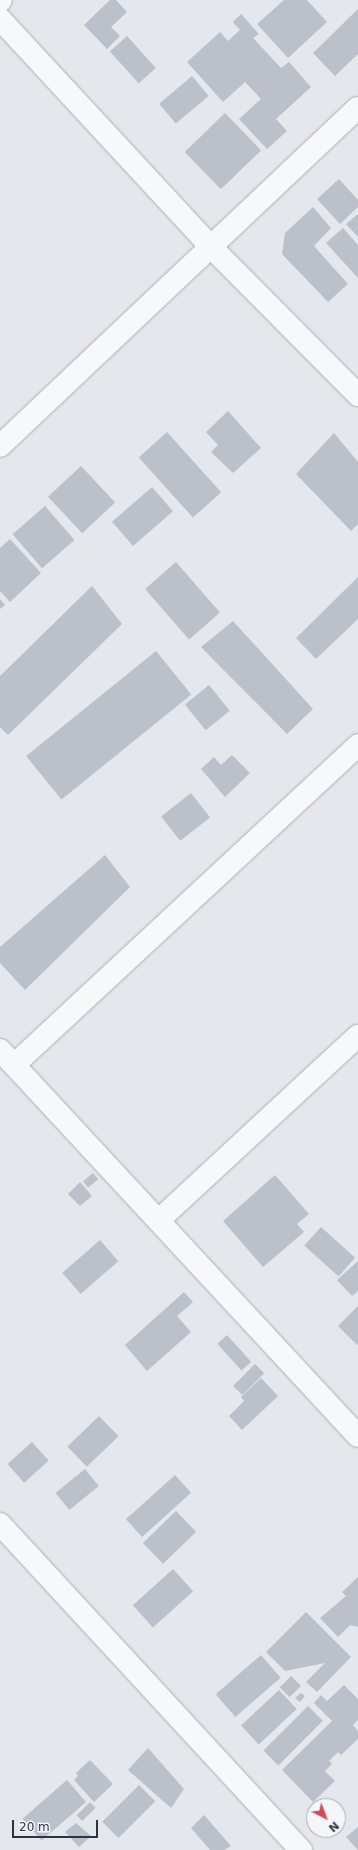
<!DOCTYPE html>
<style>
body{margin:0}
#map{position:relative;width:358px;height:1850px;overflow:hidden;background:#e4e7ec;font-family:"DejaVu Sans",sans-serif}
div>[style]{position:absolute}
.building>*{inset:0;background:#bbc0ca;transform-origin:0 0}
.roads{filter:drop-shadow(0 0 1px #a9aeb7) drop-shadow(0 0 1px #a9aeb7)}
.minor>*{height:22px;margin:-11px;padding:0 11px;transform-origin:11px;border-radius:11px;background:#f7f8fa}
span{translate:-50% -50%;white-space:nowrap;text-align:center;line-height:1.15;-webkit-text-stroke:4px #f4f6f9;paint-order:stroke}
.north{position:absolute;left:306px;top:1798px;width:40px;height:40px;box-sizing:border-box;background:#f4f6f9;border:1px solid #a4a8b1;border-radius:50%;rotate:138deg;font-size:11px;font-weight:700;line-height:16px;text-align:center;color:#2b3445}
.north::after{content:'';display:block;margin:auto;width:14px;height:18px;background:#d1495b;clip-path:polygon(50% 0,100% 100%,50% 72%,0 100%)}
.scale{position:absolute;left:12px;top:1820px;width:86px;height:18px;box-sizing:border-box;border:2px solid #2b3445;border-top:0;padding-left:5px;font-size:12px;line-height:14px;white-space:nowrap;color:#2b3445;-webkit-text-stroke:3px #f4f6f9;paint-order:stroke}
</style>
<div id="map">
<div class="building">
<div style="clip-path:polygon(110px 0,116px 0,127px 12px,111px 27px,120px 36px,107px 49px,84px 25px)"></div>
<div style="clip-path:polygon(284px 0,307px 0,327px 22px,288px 58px,257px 24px)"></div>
<div style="clip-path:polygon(358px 9px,358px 54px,335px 76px,313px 53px)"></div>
<div style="clip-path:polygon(241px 14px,259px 34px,253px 38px,281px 68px,289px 62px,311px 87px,276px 119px,287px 131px,267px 149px,239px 119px,261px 99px,245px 82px,223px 102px,187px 62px,220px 32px,228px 41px,240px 30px,233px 22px)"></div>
<div style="left:127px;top:36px;width:43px;height:23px;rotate:48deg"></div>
<div style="left:192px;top:76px;width:26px;height:43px;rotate:50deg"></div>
<div style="left:225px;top:113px;width:52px;height:56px;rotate:46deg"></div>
<div style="clip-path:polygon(339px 179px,358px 200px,358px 207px,340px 224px,317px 199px)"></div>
<div style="clip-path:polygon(313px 207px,331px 228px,314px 246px,348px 284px,328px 302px,282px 254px,285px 233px)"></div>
<div style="clip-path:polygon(358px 214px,358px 237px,346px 224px)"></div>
<div style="clip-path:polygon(343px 228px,358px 245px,358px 278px,326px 243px)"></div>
<div style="clip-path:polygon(228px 411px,261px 448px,233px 473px,211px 452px,218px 445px,206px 432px)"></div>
<div style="left:167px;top:432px;width:81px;height:38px;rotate:48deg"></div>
<div style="clip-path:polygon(334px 433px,358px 462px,358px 524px,351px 531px,296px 474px)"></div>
<div style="left:81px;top:466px;width:50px;height:45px;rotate:47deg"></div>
<div style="left:152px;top:487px;width:32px;height:53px;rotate:49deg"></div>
<div style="left:45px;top:506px;width:45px;height:43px;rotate:49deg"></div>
<div style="clip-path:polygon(10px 539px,41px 573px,10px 602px,0 591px,0 548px)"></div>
<div style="left:176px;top:562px;width:67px;height:41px;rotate:49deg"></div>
<div style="clip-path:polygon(358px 577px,358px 619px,316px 659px,296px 638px)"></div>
<div style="clip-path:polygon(92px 586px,122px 624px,8px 735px,0 727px,0 676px)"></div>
<div style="clip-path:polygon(0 599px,5px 605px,0 609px)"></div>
<div style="clip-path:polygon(233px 621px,313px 709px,287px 734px,201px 647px)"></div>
<div style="left:156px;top:651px;width:56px;height:167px;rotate:51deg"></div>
<div style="left:209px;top:685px;width:33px;height:31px;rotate:51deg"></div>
<div style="clip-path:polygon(232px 755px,250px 773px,225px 797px,201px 769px,214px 757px,221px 765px)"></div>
<div style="left:191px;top:793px;width:31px;height:38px;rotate:52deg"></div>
<div style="clip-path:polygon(105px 855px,130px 887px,25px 990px,0 963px,0 947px)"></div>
<div style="left:93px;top:1173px;width:8px;height:13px;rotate:50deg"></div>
<div style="clip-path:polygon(275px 1175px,309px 1214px,297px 1224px,304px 1232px,263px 1267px,223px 1221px)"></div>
<div style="clip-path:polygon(80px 1182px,92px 1196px,80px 1206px,68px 1194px)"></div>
<div style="left:321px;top:1227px;width:46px;height:25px;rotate:42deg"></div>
<div style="left:100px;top:1240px;width:28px;height:50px;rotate:49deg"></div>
<div style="clip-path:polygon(358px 1261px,358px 1291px,352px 1296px,337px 1280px)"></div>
<div style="clip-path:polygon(184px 1292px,193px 1302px,177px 1316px,191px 1332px,147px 1371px,125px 1345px)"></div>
<div style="clip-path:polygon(358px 1306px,358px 1344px,357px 1345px,338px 1326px)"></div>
<div style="left:227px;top:1335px;width:36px;height:13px;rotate:48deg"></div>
<div style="left:255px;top:1364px;width:13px;height:31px;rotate:45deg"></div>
<div style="clip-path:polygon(261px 1378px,278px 1396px,242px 1430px,229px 1416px,244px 1401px,241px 1397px)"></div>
<div style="left:99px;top:1416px;width:28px;height:44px;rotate:46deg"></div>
<div style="left:32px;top:1442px;width:25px;height:33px;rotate:48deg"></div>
<div style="left:85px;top:1469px;width:22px;height:38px;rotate:51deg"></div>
<div style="left:175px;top:1475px;width:24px;height:66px;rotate:48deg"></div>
<div style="left:176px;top:1511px;width:29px;height:46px;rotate:46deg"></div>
<div style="left:173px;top:1569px;width:30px;height:54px;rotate:48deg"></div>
<div style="clip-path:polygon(358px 1577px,358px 1627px,350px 1625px,338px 1637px,320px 1618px,346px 1596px,342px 1592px)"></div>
<div style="clip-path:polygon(306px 1612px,351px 1657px,317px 1692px,306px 1682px,325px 1663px,285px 1671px,266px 1652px)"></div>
<div style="left:261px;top:1655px;width:30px;height:60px;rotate:49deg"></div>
<div style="left:291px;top:1676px;width:14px;height:16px;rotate:45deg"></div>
<div style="clip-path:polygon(344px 1685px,358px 1699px,358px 1720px,353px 1725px,358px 1731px,358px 1739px,341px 1755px,338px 1752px,329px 1761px,332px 1764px,325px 1771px,335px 1781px,313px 1802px,282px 1770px,332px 1721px,314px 1703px,321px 1695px,327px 1701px)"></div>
<div style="left:279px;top:1690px;width:26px;height:52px;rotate:47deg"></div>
<div style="clip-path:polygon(301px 1693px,305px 1696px,300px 1702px,295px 1698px)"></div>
<div style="left:308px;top:1706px;width:21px;height:63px;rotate:45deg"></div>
<div style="clip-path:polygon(148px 1748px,184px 1789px,171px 1808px,128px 1770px)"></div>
<div style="clip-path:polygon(90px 1760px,113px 1784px,94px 1802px,74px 1780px,78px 1776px,76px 1773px)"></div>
<div style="left:67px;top:1780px;width:29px;height:59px;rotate:49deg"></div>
<div style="left:139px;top:1785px;width:23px;height:52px;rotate:45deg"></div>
<div style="left:90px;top:1802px;width:8px;height:19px;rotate:45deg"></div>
<div style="clip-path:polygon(204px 1815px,231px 1846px,224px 1850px,210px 1850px,191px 1828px)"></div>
<div style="clip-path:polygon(76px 1823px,91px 1836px,79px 1847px,65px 1832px)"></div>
<div style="clip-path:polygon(358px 1827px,358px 1850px,346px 1837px)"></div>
</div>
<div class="roads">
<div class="minor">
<div style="left:0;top:1px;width:1px;rotate:-45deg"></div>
<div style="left:0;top:19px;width:311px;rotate:47.2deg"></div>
<div style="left:211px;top:247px;width:209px;rotate:45.2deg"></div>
<div style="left:0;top:446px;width:492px;rotate:-43.4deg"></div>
<div style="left:0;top:1050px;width:526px;rotate:47.16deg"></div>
<div style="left:14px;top:1065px;width:470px;rotate:-42.9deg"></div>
<div style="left:159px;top:1220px;width:271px;rotate:-42.8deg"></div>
<div style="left:0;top:1524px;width:444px;rotate:47.3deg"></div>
</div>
</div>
<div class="north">N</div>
<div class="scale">20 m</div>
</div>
